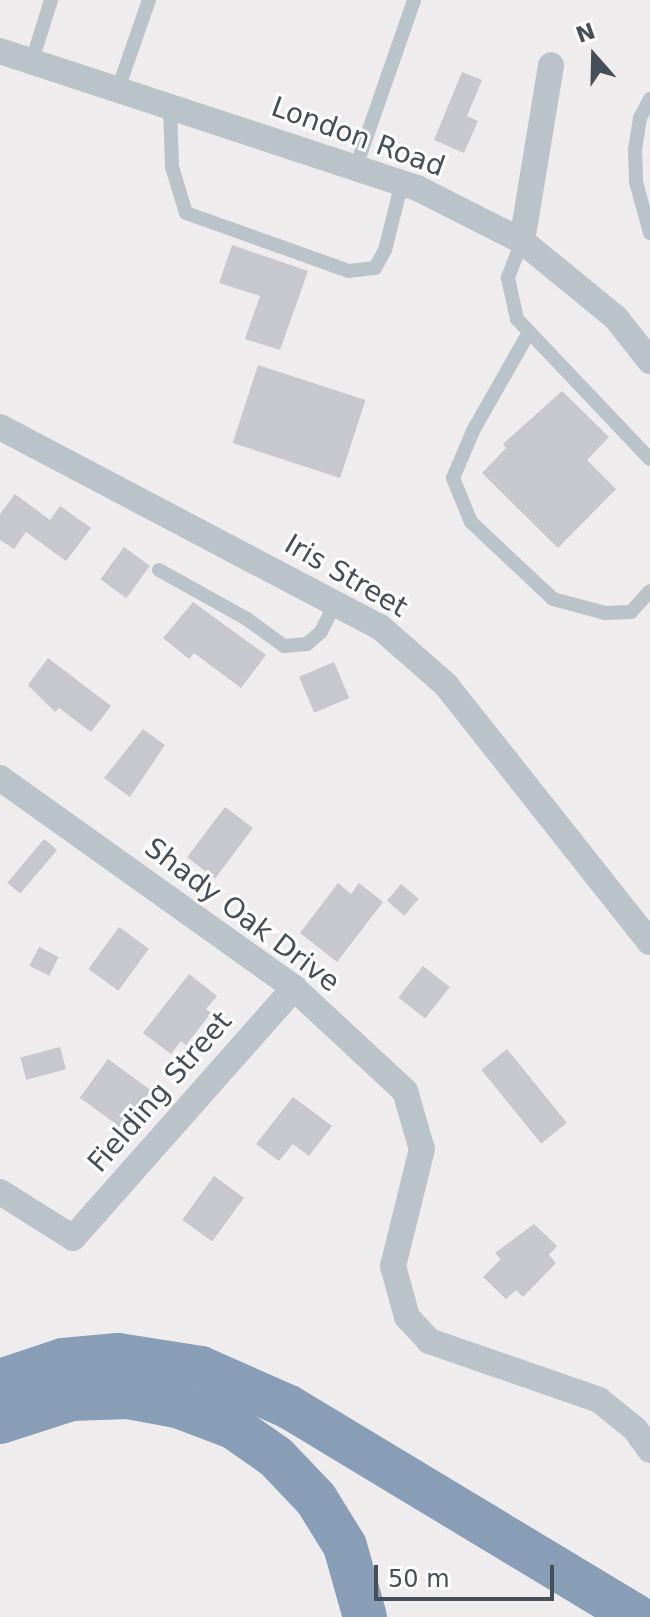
<!DOCTYPE html>
<style>
body{margin:0}
#map{position:relative;width:650px;height:1617px;overflow:hidden;background:#eeecec;font-family:"DejaVu Sans",sans-serif}
div>[style]{position:absolute}
.building>*{inset:0;background:#c7c8ce;transform-origin:0 0}
.lane>*{height:14px;margin:-7px;padding:0 7px;transform-origin:7px;border-radius:7px;background:#bbc3ca}
.street>*{height:26px;margin:-13px;padding:0 13px;transform-origin:13px;border-radius:13px;background:#bbc3ca}
.highway>*{height:44px;margin:-22px;padding:0 22px;transform-origin:22px;border-radius:22px;background:#889eb6}
span{translate:-50% -50%;white-space:nowrap;text-align:center;line-height:1.15;-webkit-text-stroke:6px #fff;paint-order:stroke}
.street-label{font-size:28px;color:#464f57}
.north{position:absolute;left:554px;top:16px;width:80px;height:80px;-webkit-text-stroke:6px #fff;paint-order:stroke;rotate:340deg;font-size:22px;font-weight:700;line-height:32px;text-align:center;color:#464f57}
.north::after{content:'';display:block;margin:auto;width:28px;height:36px;background:#464f57;clip-path:polygon(50% 0,100% 100%,50% 72%,0 100%)}
.scale{position:absolute;left:374px;top:1565px;width:180px;height:36px;box-sizing:border-box;border:4px solid #464f57;border-top:0;padding-left:10px;font-size:24px;line-height:28px;white-space:nowrap;color:#464f57;-webkit-text-stroke:6px #fff;paint-order:stroke}
</style>
<div id="map">
<div class="building">
<div style="clip-path:polygon(462px 72px,482px 80px,467px 116px,478px 121px,464px 153px,434px 140px)"></div>
<div style="clip-path:polygon(232px 245px,308px 271px,280px 350px,245px 339px,260px 296px,219px 283px)"></div>
<div style="left:258px;top:365px;width:113px;height:82px;rotate:18deg"></div>
<div style="clip-path:polygon(562px 391px,609px 437px,587px 460px,616px 489px,558px 548px,482px 473px,506px 448px,503px 444px)"></div>
<div style="clip-path:polygon(15px 494px,50px 520px,60px 506px,91px 528px,66px 561px,26px 532px,14px 549px,0 540px,0 514px)"></div>
<div style="left:124px;top:547px;width:32px;height:40px;rotate:36deg"></div>
<div style="clip-path:polygon(193px 602px,266px 655px,241px 688px,194px 653px,189px 659px,163px 638px)"></div>
<div style="clip-path:polygon(48px 658px,111px 706px,91px 732px,59px 708px,55px 712px,28px 685px)"></div>
<div style="left:334px;top:662px;width:39px;height:38px;rotate:67deg"></div>
<div style="clip-path:polygon(143px 729px,165px 745px,130px 797px,104px 778px)"></div>
<div style="left:225px;top:807px;width:35px;height:63px;rotate:37deg"></div>
<div style="left:44px;top:839px;width:17px;height:57px;rotate:40deg"></div>
<div style="clip-path:polygon(338px 883px,351px 894px,359px 883px,383px 902px,337px 962px,300px 933px)"></div>
<div style="left:401px;top:884px;width:23px;height:22px;rotate:40deg"></div>
<div style="left:119px;top:927px;width:37px;height:52px;rotate:36deg"></div>
<div style="left:39px;top:947px;width:22px;height:21px;rotate:27deg"></div>
<div style="left:423px;top:966px;width:34px;height:40px;rotate:38deg"></div>
<div style="clip-path:polygon(189px 974px,217px 996px,206px 1009px,211px 1013px,186px 1045px,181px 1041px,171px 1054px,143px 1033px)"></div>
<div style="left:60px;top:1047px;width:23px;height:41px;rotate:75deg"></div>
<div style="left:507px;top:1049px;width:95px;height:33px;rotate:51deg"></div>
<div style="left:108px;top:1059px;width:53px;height:48px;rotate:36deg"></div>
<div style="clip-path:polygon(293px 1097px,332px 1126px,309px 1156px,293px 1144px,279px 1161px,256px 1144px)"></div>
<div style="left:214px;top:1176px;width:37px;height:54px;rotate:36deg"></div>
<div style="clip-path:polygon(534px 1224px,557px 1246px,549px 1255px,556px 1263px,523px 1297px,516px 1290px,506px 1299px,483px 1277px,501px 1259px,495px 1253px)"></div>
</div>
<div class="lane">
<div style="left:32px;top:61px;width:64px;rotate:-72.7deg"></div>
<div style="left:118px;top:89px;width:94px;rotate:-70.8deg"></div>
<div style="left:650px;top:99px;width:21px;rotate:118deg"></div>
<div style="left:640px;top:118px;width:32px;rotate:99deg"></div>
<div style="left:635px;top:150px;width:32px;rotate:88deg"></div>
<div style="left:636px;top:182px;width:53px;rotate:74.6deg"></div>
<div style="left:170px;top:106px;width:61px;rotate:88.1deg"></div>
<div style="left:172px;top:167px;width:48px;rotate:73.1deg"></div>
<div style="left:186px;top:213px;width:173px;rotate:19.6deg"></div>
<div style="left:349px;top:271px;width:26px;rotate:-7deg"></div>
<div style="left:375px;top:268px;width:21px;rotate:-61deg"></div>
<div style="left:385px;top:250px;width:70px;rotate:-76deg"></div>
<div style="left:356px;top:167px;width:177px;rotate:-70.8deg"></div>
<div style="left:522px;top:241px;width:40px;rotate:111deg"></div>
<div style="left:508px;top:278px;width:42px;rotate:77.6deg"></div>
<div style="left:517px;top:319px;width:193px;rotate:46.5deg"></div>
<div style="left:528px;top:334px;width:112px;rotate:119.6deg"></div>
<div style="left:473px;top:431px;width:51px;rotate:113.1deg"></div>
<div style="left:453px;top:478px;width:48px;rotate:67.8deg"></div>
<div style="left:471px;top:522px;width:112px;rotate:43.2deg"></div>
<div style="left:553px;top:599px;width:54px;rotate:15.1deg"></div>
<div style="left:605px;top:613px;width:26px;rotate:-2deg"></div>
<div style="left:631px;top:612px;width:28px;rotate:-48deg"></div>
<div style="left:159px;top:570px;width:101px;rotate:29.1deg"></div>
<div style="left:247px;top:619px;width:46px;rotate:36.1deg"></div>
<div style="left:284px;top:646px;width:23px;rotate:-5deg"></div>
<div style="left:307px;top:644px;width:18px;rotate:-41deg"></div>
<div style="left:321px;top:632px;width:32px;rotate:-64deg"></div>
</div>
<div class="street">
<div style="left:0;top:51px;width:439px;rotate:18.2deg"></div>
<div style="left:417px;top:188px;width:118px;rotate:26.8deg"></div>
<div style="left:522px;top:241px;width:122px;rotate:39.3deg"></div>
<div style="left:616px;top:318px;width:55px;rotate:51.7deg"></div>
<div style="left:522px;top:241px;width:178px;rotate:-80.6deg"></div>
<div style="left:0;top:427px;width:429px;rotate:27.8deg"></div>
<div style="left:380px;top:627px;width:88px;rotate:41.3deg"></div>
<div style="left:446px;top:685px;width:328px;rotate:51.6deg"></div>
<div style="left:0;top:778px;width:361px;rotate:35.5deg"></div>
<div style="left:294px;top:988px;width:151px;rotate:42.9deg"></div>
<div style="left:405px;top:1091px;width:60px;rotate:73.7deg"></div>
<div style="left:422px;top:1149px;width:121px;rotate:103.9deg"></div>
<div style="left:393px;top:1266px;width:53px;rotate:74.6deg"></div>
<div style="left:407px;top:1317px;width:33px;rotate:47deg"></div>
<div style="left:429px;top:1341px;width:180px;rotate:19.1deg"></div>
<div style="left:599px;top:1400px;width:46px;rotate:38.9deg"></div>
<div style="left:635px;top:1429px;width:26px;rotate:54deg"></div>
<div style="left:0;top:1192px;width:86px;rotate:32.2deg"></div>
<div style="left:73px;top:1238px;width:334px;rotate:-48.5deg"></div>
</div>
<div class="highway">
<div style="left:0;top:1381px;width:66px;rotate:-18.4deg"></div>
<div style="left:63px;top:1360px;width:55px;rotate:-5.2deg"></div>
<div style="left:118px;top:1355px;width:84px;rotate:8.9deg"></div>
<div style="left:201px;top:1368px;width:96px;rotate:23.9deg"></div>
<div style="left:289px;top:1407px;width:406px;rotate:31.1deg"></div>
<div style="left:0;top:1422px;width:75px;rotate:-17.9deg"></div>
<div style="left:71px;top:1399px;width:57px;rotate:-2deg"></div>
<div style="left:128px;top:1397px;width:50px;rotate:10.4deg"></div>
<div style="left:177px;top:1406px;width:60px;rotate:20.6deg"></div>
<div style="left:233px;top:1427px;width:52px;rotate:34.9deg"></div>
<div style="left:276px;top:1457px;width:58px;rotate:46.4deg"></div>
<div style="left:316px;top:1499px;width:55px;rotate:58.3deg"></div>
<div style="left:345px;top:1546px;width:74px;rotate:74.3deg"></div>
</div>
<div class="street-label">
<span style="left:358px;top:137px;rotate:20deg">London Road</span>
<span style="left:346px;top:576px;rotate:30deg">Iris Street</span>
<span style="left:242px;top:915px;rotate:37deg">Shady Oak Drive</span>
<span style="left:160px;top:1092px;rotate:-49deg">Fielding Street</span>
</div>
<div class="north">N</div>
<div class="scale">50 m</div>
</div>
